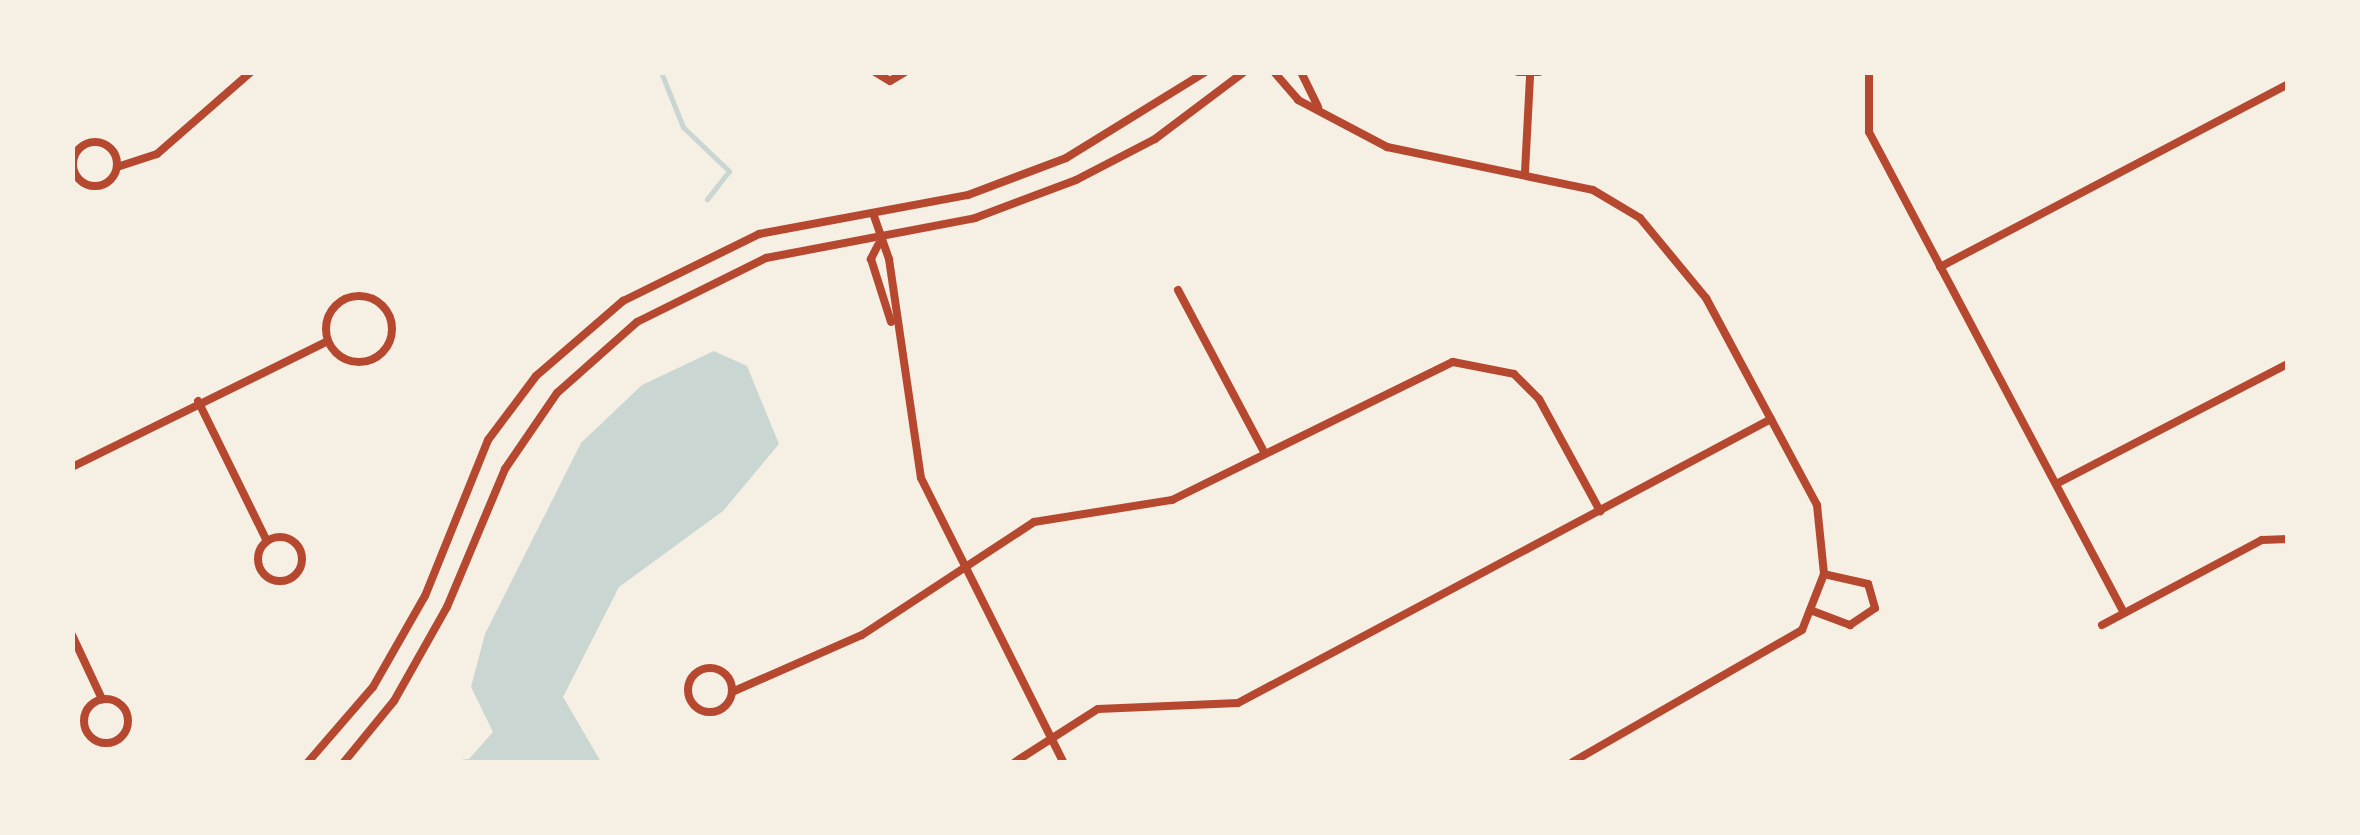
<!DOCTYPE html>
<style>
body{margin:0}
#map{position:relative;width:2360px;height:835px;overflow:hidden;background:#f6efe4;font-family:"Nunito Sans",sans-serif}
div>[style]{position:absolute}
.water>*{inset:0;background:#c9d6d2}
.stream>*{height:5px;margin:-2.5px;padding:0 2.5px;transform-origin:2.5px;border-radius:2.5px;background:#c9d6d2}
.minor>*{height:8px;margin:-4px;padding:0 4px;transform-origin:4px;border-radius:4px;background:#b5482f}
.minor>.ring{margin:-4px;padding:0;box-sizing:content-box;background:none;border:8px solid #b5482f;border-radius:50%}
span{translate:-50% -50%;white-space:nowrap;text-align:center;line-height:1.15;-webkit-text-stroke:10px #f6efe4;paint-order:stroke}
.frame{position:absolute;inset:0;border:75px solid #f6efe4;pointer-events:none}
</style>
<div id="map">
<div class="water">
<div style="clip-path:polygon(714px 351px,747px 366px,779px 444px,723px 511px,619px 587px,563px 697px,601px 762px,444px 762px,469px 759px,493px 732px,471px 687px,485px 634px,581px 443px,642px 385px)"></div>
</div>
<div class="stream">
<div style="left:661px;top:72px;width:59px;rotate:68.2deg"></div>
<div style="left:683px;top:127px;width:64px;rotate:43.7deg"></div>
<div style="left:729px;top:171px;width:36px;rotate:128deg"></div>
</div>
<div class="minor">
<div style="left:875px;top:72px;width:17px;rotate:31deg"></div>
<div style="left:890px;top:81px;width:17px;rotate:-31deg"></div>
<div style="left:1274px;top:72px;width:37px;rotate:49deg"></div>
<div style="left:1298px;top:100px;width:101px;rotate:27.8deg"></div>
<div style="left:1387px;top:147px;width:210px;rotate:11.8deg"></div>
<div style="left:1593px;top:190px;width:55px;rotate:30.8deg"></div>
<div style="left:1640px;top:218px;width:104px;rotate:50.5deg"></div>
<div style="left:1706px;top:298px;width:235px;rotate:61.8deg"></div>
<div style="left:1817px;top:505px;width:69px;rotate:84.2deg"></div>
<div style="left:1824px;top:574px;width:60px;rotate:111.4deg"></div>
<div style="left:1802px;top:630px;width:265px;rotate:150.1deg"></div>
<div style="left:1301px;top:72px;width:39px;rotate:64deg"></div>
<div style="left:1518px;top:72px;width:21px"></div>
<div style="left:1869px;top:72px;width:60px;rotate:90deg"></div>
<div style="left:1869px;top:132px;width:544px;rotate:62.07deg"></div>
<div class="ring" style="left:73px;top:142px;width:36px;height:36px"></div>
<div style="left:117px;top:167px;width:42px;rotate:-18deg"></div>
<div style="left:157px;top:154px;width:125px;rotate:-41.1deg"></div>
<div style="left:1525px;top:172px;width:96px;rotate:-87deg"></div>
<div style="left:874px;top:216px;width:46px;rotate:70.8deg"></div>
<div style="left:889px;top:259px;width:221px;rotate:81.7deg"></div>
<div style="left:921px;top:478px;width:318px;rotate:63.4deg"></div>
<div style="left:878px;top:245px;width:16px;rotate:117deg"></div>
<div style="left:871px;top:259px;width:66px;rotate:72.4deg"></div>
<div style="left:1940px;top:267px;width:393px;rotate:-27.7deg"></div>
<div style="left:1178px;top:290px;width:181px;rotate:62deg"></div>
<div class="ring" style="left:326px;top:296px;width:58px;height:58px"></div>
<div style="left:198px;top:401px;width:156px;rotate:63.8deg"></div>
<div style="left:72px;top:467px;width:285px;rotate:-26.2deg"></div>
<div style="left:2058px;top:483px;width:259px;rotate:-27.4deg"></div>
<div class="ring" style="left:258px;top:537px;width:36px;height:36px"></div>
<div style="left:1810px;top:610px;width:43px;rotate:20.6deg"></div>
<div style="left:1850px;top:625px;width:30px;rotate:-34deg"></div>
<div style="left:1875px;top:608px;width:25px;rotate:-106deg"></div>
<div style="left:1868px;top:584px;width:45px;rotate:-167.2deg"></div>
<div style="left:2102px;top:625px;width:181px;rotate:-28deg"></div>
<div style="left:2262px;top:540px;width:26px;rotate:-2deg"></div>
<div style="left:72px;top:635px;width:71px;rotate:64.9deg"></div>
<div class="ring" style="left:688px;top:668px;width:36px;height:36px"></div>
<div style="left:732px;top:692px;width:142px;rotate:-23.7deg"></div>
<div style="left:862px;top:635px;width:206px;rotate:-33.3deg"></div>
<div style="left:1034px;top:522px;width:140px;rotate:-9.1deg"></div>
<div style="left:1172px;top:500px;width:313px;rotate:-26.2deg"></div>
<div style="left:1453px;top:362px;width:62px;rotate:11.1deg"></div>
<div style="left:1514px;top:374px;width:35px;rotate:45deg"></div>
<div style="left:1539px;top:399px;width:128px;rotate:61.4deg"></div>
<div class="ring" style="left:84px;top:699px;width:36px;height:36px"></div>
<div style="left:308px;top:762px;width:99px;rotate:-49.1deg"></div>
<div style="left:373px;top:687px;width:105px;rotate:-60.3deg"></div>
<div style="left:425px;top:596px;width:168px;rotate:-68deg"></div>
<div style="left:488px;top:440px;width:80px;rotate:-53.1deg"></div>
<div style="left:536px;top:376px;width:115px;rotate:-40.8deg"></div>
<div style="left:623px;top:301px;width:152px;rotate:-26.2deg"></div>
<div style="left:759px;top:234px;width:213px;rotate:-10.6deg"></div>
<div style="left:968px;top:195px;width:105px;rotate:-20.7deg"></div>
<div style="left:1066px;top:158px;width:163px;rotate:-31.7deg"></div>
<div style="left:344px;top:762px;width:79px;rotate:-50.7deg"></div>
<div style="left:394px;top:701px;width:108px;rotate:-60.6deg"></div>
<div style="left:447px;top:607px;width:150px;rotate:-67.2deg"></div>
<div style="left:505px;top:469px;width:92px;rotate:-55.6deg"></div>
<div style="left:557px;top:393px;width:107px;rotate:-41.6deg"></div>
<div style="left:637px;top:322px;width:144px;rotate:-26.4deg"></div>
<div style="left:766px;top:258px;width:213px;rotate:-10.8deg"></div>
<div style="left:975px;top:218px;width:108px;rotate:-20.6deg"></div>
<div style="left:1076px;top:180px;width:89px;rotate:-27.4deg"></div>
<div style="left:1155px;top:139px;width:111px;rotate:-37deg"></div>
<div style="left:1015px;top:762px;width:98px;rotate:-32.6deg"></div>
<div style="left:1098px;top:709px;width:140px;rotate:-2.5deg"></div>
<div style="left:1238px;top:703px;width:604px;rotate:-28.05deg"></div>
</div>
<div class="frame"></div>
</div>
